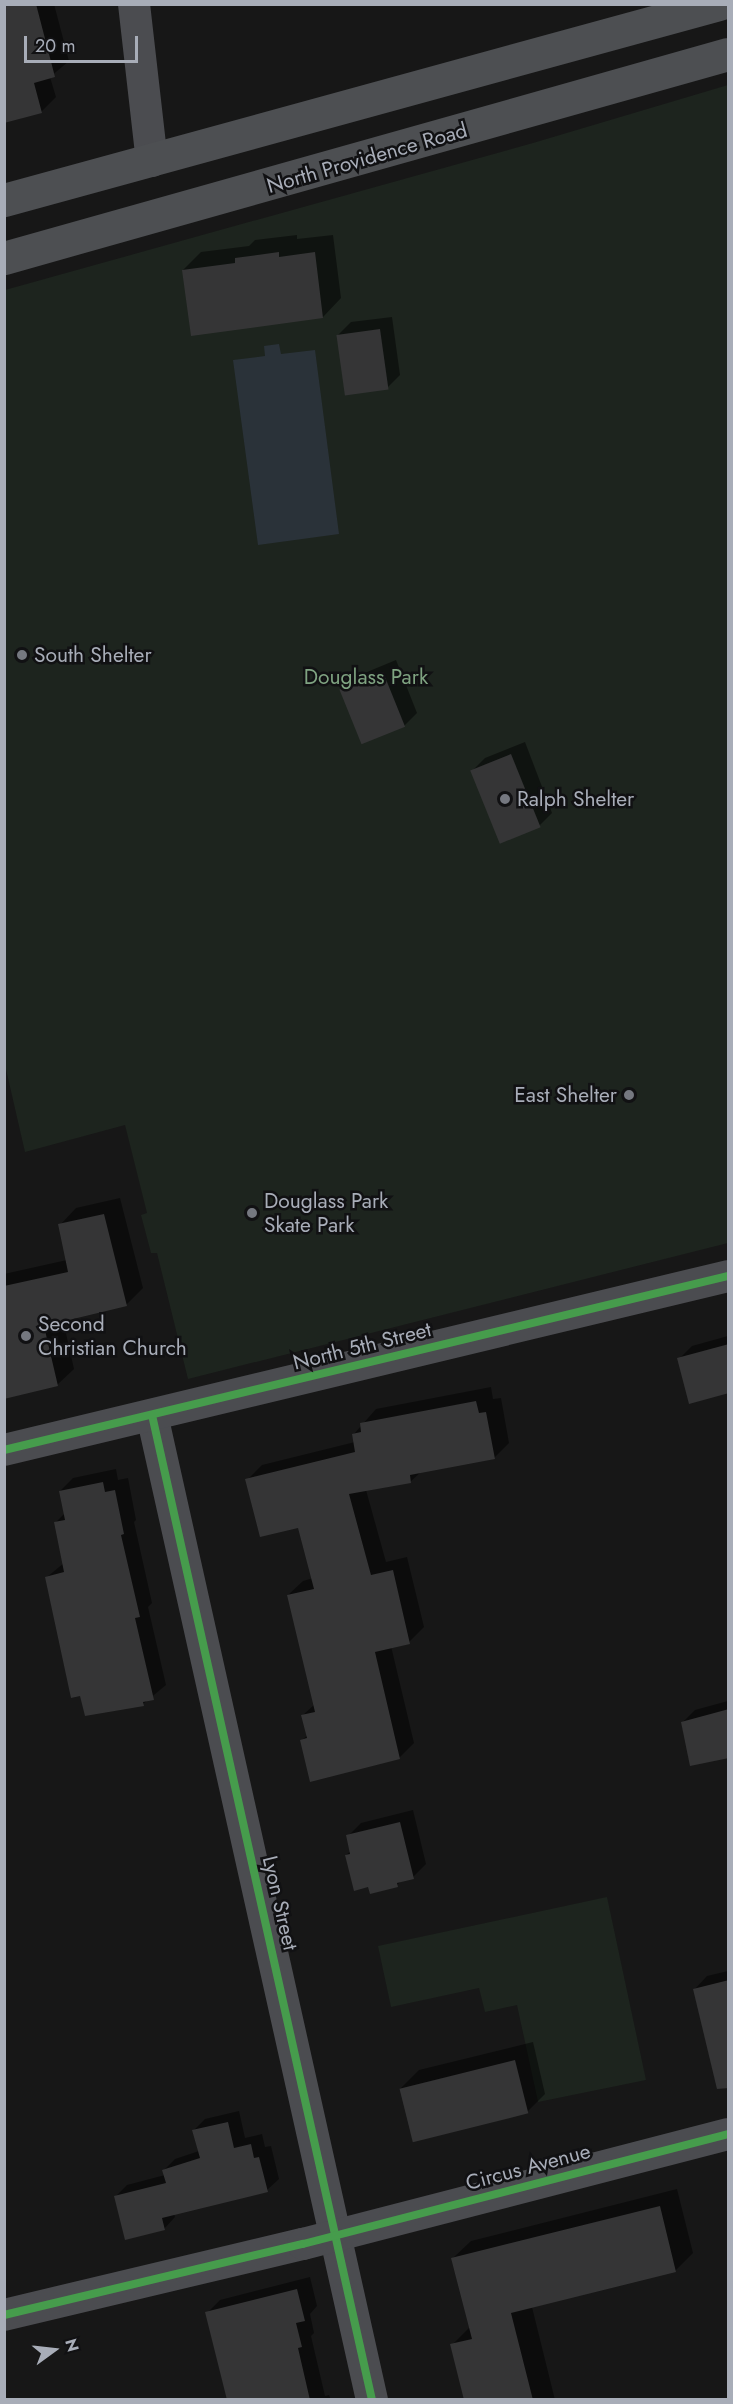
<!DOCTYPE html>
<style>
body{margin:0}
#map{position:relative;width:733px;height:2404px;overflow:hidden;background:#171717;font-family:Jost,sans-serif}
div>[style]{position:absolute}
.green>*{inset:0;background:#1d241e}
.water>*{inset:0;background:#2a3239}
.shadow>*{inset:0;background:#0007}
.building>*{inset:0;background:#353536;transform-origin:0 0}
.minor>*{height:32px;margin:-16px;padding:0 16px;transform-origin:16px;border-radius:16px;background:#4b4c50}
.primary>*{height:33px;margin:-16.5px;padding:0 16.5px;transform-origin:16.5px;border-radius:16.5px;background:#4d4f52}
.cycleway>*{height:8px;margin:-4px;padding:0 4px;transform-origin:4px;border-radius:4px;background:#469c4c}
.dots>*{width:16px;height:16px;translate:-50% -50%;box-sizing:border-box;border:3px solid #111113;border-radius:50%}
span{translate:-50% -50%;white-space:nowrap;text-align:center;line-height:1.15;-webkit-text-stroke:5px #111113;paint-order:stroke}
.street-label{font-size:21px;color:#a8adb8}
.poi-label{font-size:21px;color:#a8adb8}
.left{translate:0 -50%;text-align:left}
.right{translate:-100% -50%;text-align:right}
.park-label{font-size:21px;color:#7fa381}
.frame{position:absolute;inset:0;border:6px solid #a8adb8;pointer-events:none}
.north{position:absolute;left:24px;top:2320px;width:60px;height:60px;-webkit-text-stroke:4px #111113;paint-order:stroke;rotate:75deg;font-size:16px;font-weight:700;line-height:24px;text-align:center;color:#a8adb8}
.north::after{content:'';display:block;margin:auto;width:21px;height:27px;background:#a8adb8;clip-path:polygon(50% 0,100% 100%,50% 72%,0 100%)}
.scale{position:absolute;left:24px;top:36px;width:114px;height:27px;box-sizing:border-box;border:3px solid #a8adb8;border-top:0;padding-left:8px;font-size:18px;line-height:21px;white-space:nowrap;color:#a8adb8;-webkit-text-stroke:4px #111113;paint-order:stroke}
</style>
<div id="map">
<div class="green">
<div style="clip-path:polygon(728px 85px,728px 1243px,188px 1379px,157px 1253px,151px 1253px,141px 1215px,147px 1213px,125px 1125px,25px 1152px,5px 1065px,5px 290px,533px 143px)"></div>
<div style="clip-path:polygon(607px 1897px,646px 2080px,538px 2102px,517px 2005px,485px 2012px,479px 1988px,391px 2007px,378px 1946px)"></div>
</div>
<div class="water">
<div style="clip-path:polygon(279px 344px,281px 354px,315px 350px,339px 534px,258px 545px,233px 360px,265px 356px,264px 346px)"></div>
</div>
<div class="shadow">
<div style="clip-path:polygon(4px 4px,54px 4px,69px 61px,50px 77px,56px 97px,41px 112px)"></div>
<div style="clip-path:polygon(297px 235px,297px 239px,333px 235px,341px 298px,323px 317px,183px 270px,201px 252px,249px 246px,255px 240px)"></div>
<div style="clip-path:polygon(392px 317px,400px 375px,387px 388px,338px 335px,351px 322px)"></div>
<div style="clip-path:polygon(396px 660px,417px 713px,404px 726px,342px 690px,355px 677px)"></div>
<div style="clip-path:polygon(525px 742px,552px 813px,539px 826px,472px 771px,485px 758px)"></div>
<div style="clip-path:polygon(120px 1198px,143px 1288px,127px 1304px,63px 1320px,74px 1369px,57px 1385px,4px 1397px,4px 1274px,67px 1260px,60px 1225px,76px 1208px)"></div>
<div style="clip-path:polygon(728px 1336px,728px 1391px,679px 1359px,692px 1346px)"></div>
<div style="clip-path:polygon(491px 1387px,493px 1399px,501px 1398px,509px 1443px,494px 1458px,421px 1472px,410px 1482px,366px 1490px,386px 1562px,407px 1557px,424px 1627px,409px 1642px,391px 1646px,414px 1743px,399px 1758px,302px 1740px,308px 1735px,303px 1715px,315px 1704px,288px 1595px,303px 1581px,313px 1578px,299px 1526px,247px 1480px,262px 1465px,355px 1442px,354px 1434px,376px 1409px)"></div>
<div style="clip-path:polygon(116px 1469px,118px 1480px,128px 1478px,136px 1520px,134px 1522px,152px 1603px,148px 1607px,166px 1685px,143px 1704px,47px 1577px,64px 1563px,55px 1523px,65px 1513px,60px 1491px,73px 1478px)"></div>
<div style="clip-path:polygon(728px 1701px,728px 1756px,682px 1723px,695px 1710px)"></div>
<div style="clip-path:polygon(413px 1810px,426px 1864px,413px 1877px,402px 1880px,397px 1885px,369px 1886px,346px 1855px,351px 1851px,348px 1836px,361px 1823px)"></div>
<div style="clip-path:polygon(728px 1971px,728px 2063px,694px 1990px,707px 1976px)"></div>
<div style="clip-path:polygon(533px 2042px,545px 2094px,527px 2112px,400px 2089px,419px 2070px)"></div>
<div style="clip-path:polygon(239px 2111px,245px 2138px,262px 2134px,265px 2147px,271px 2146px,279px 2179px,267px 2190px,174px 2214px,175px 2217px,164px 2229px,116px 2196px,127px 2185px,165px 2175px,164px 2170px,175px 2159px,199px 2151px,194px 2130px,205px 2119px)"></div>
<div style="clip-path:polygon(677px 2189px,693px 2253px,675px 2271px,532px 2307px,555px 2400px,465px 2400px,452px 2345px,470px 2327px,453px 2258px,471px 2241px)"></div>
<div style="clip-path:polygon(310px 2277px,317px 2306px,310px 2314px,314px 2333px,311px 2336px,325px 2396px,329px 2395px,331px 2400px,233px 2400px,207px 2313px,220px 2300px)"></div>
</div>
<div class="building">
<div style="clip-path:polygon(4px 4px,36px 4px,55px 77px,34px 83px,42px 113px,4px 123px)"></div>
<div style="clip-path:polygon(279px 252px,279px 257px,315px 252px,323px 318px,191px 336px,182px 270px,235px 263px,235px 258px)"></div>
<div style="left:380px;top:329px;width:61px;height:44px;rotate:82deg"></div>
<div style="left:383px;top:672px;width:59px;height:47px;rotate:68deg"></div>
<div style="left:511px;top:754px;width:79px;height:44px;rotate:68deg"></div>
<div style="clip-path:polygon(104px 1214px,127px 1306px,44px 1326px,58px 1386px,4px 1399px,4px 1286px,68px 1272px,58px 1224px)"></div>
<div style="clip-path:polygon(729px 1344px,729px 1393px,689px 1404px,677px 1358px)"></div>
<div style="clip-path:polygon(476px 1401px,479px 1413px,486px 1412px,495px 1459px,410px 1475px,411px 1483px,349px 1494px,371px 1575px,393px 1570px,410px 1644px,375px 1652px,400px 1759px,310px 1782px,300px 1740px,307px 1738px,301px 1715px,315px 1712px,287px 1595px,314px 1589px,298px 1528px,260px 1537px,245px 1479px,355px 1452px,352px 1434px,361px 1432px,360px 1423px)"></div>
<div style="clip-path:polygon(103px 1482px,105px 1492px,115px 1490px,124px 1534px,121px 1535px,140px 1617px,135px 1618px,154px 1700px,143px 1702px,144px 1706px,85px 1716px,80px 1696px,71px 1698px,45px 1577px,64px 1572px,54px 1522px,65px 1520px,59px 1491px)"></div>
<div style="clip-path:polygon(729px 1709px,729px 1758px,690px 1766px,681px 1722px)"></div>
<div style="clip-path:polygon(400px 1822px,414px 1879px,397px 1883px,398px 1887px,370px 1894px,368px 1887px,354px 1891px,345px 1855px,350px 1854px,346px 1835px)"></div>
<div style="clip-path:polygon(729px 1980px,729px 2088px,717px 2089px,693px 1989px)"></div>
<div style="left:515px;top:2060px;width:55px;height:119px;rotate:76deg"></div>
<div style="clip-path:polygon(228px 2122px,234px 2148px,251px 2144px,254px 2158px,259px 2157px,268px 2192px,162px 2218px,165px 2230px,125px 2240px,114px 2196px,166px 2183px,162px 2170px,200px 2158px,192px 2130px)"></div>
<div style="clip-path:polygon(660px 2206px,676px 2272px,511px 2313px,533px 2400px,464px 2400px,450px 2344px,472px 2339px,451px 2258px)"></div>
<div style="clip-path:polygon(297px 2289px,305px 2321px,296px 2323px,302px 2347px,298px 2348px,310px 2400px,227px 2400px,205px 2312px)"></div>
</div>
<div class="minor">
<div style="left:134px;top:4px;width:158px;rotate:83.5deg"></div>
<div style="left:152px;top:1415px;width:1009px;rotate:77.41deg"></div>
<div style="left:4px;top:1450px;width:745px;rotate:-13.51deg"></div>
<div style="left:4px;top:2315px;width:307px;rotate:-13.4deg"></div>
<div style="left:303px;top:2244px;width:439px;rotate:-14.5deg"></div>
</div>
<div class="primary">
<div style="left:4px;top:200px;width:741px;rotate:-15.33deg"></div>
<div style="left:4px;top:258px;width:752px;rotate:-15.74deg"></div>
</div>
<div class="cycleway">
<div style="left:152px;top:1415px;width:1009px;rotate:77.41deg"></div>
<div style="left:4px;top:1450px;width:745px;rotate:-13.51deg"></div>
<div style="left:4px;top:2315px;width:307px;rotate:-13.4deg"></div>
<div style="left:303px;top:2244px;width:439px;rotate:-14.5deg"></div>
</div>
<div class="dots">
<div style="left:22px;top:655px;background:#757880"></div>
<div style="left:505px;top:799px;background:#757880"></div>
<div style="left:629px;top:1095px;background:#757880"></div>
<div style="left:252px;top:1213px;background:#757880"></div>
<div style="left:26px;top:1336px;background:#757880"></div>
</div>
<div class="street-label">
<span style="left:367px;top:158px;rotate:-16deg">North Providence Road</span>
<span style="left:362px;top:1346px;rotate:-14deg">North 5th Street</span>
<span style="left:280px;top:1903px;rotate:77deg">Lyon Street</span>
<span style="left:528px;top:2167px;rotate:-15deg">Circus Avenue</span>
</div>
<div class="poi-label">
<span class="left" style="left:34px;top:655px">South Shelter</span>
<span class="left" style="left:517px;top:799px">Ralph Shelter</span>
<span class="right" style="left:617px;top:1095px">East Shelter</span>
<span class="left" style="left:264px;top:1213px">Douglass Park<br>Skate Park</span>
<span class="left" style="left:38px;top:1336px">Second<br>Christian Church</span>
</div>
<div class="park-label">
<span style="left:366px;top:677px">Douglass Park</span>
</div>
<div class="frame"></div>
<div class="north">N</div>
<div class="scale">20 m</div>
</div>
